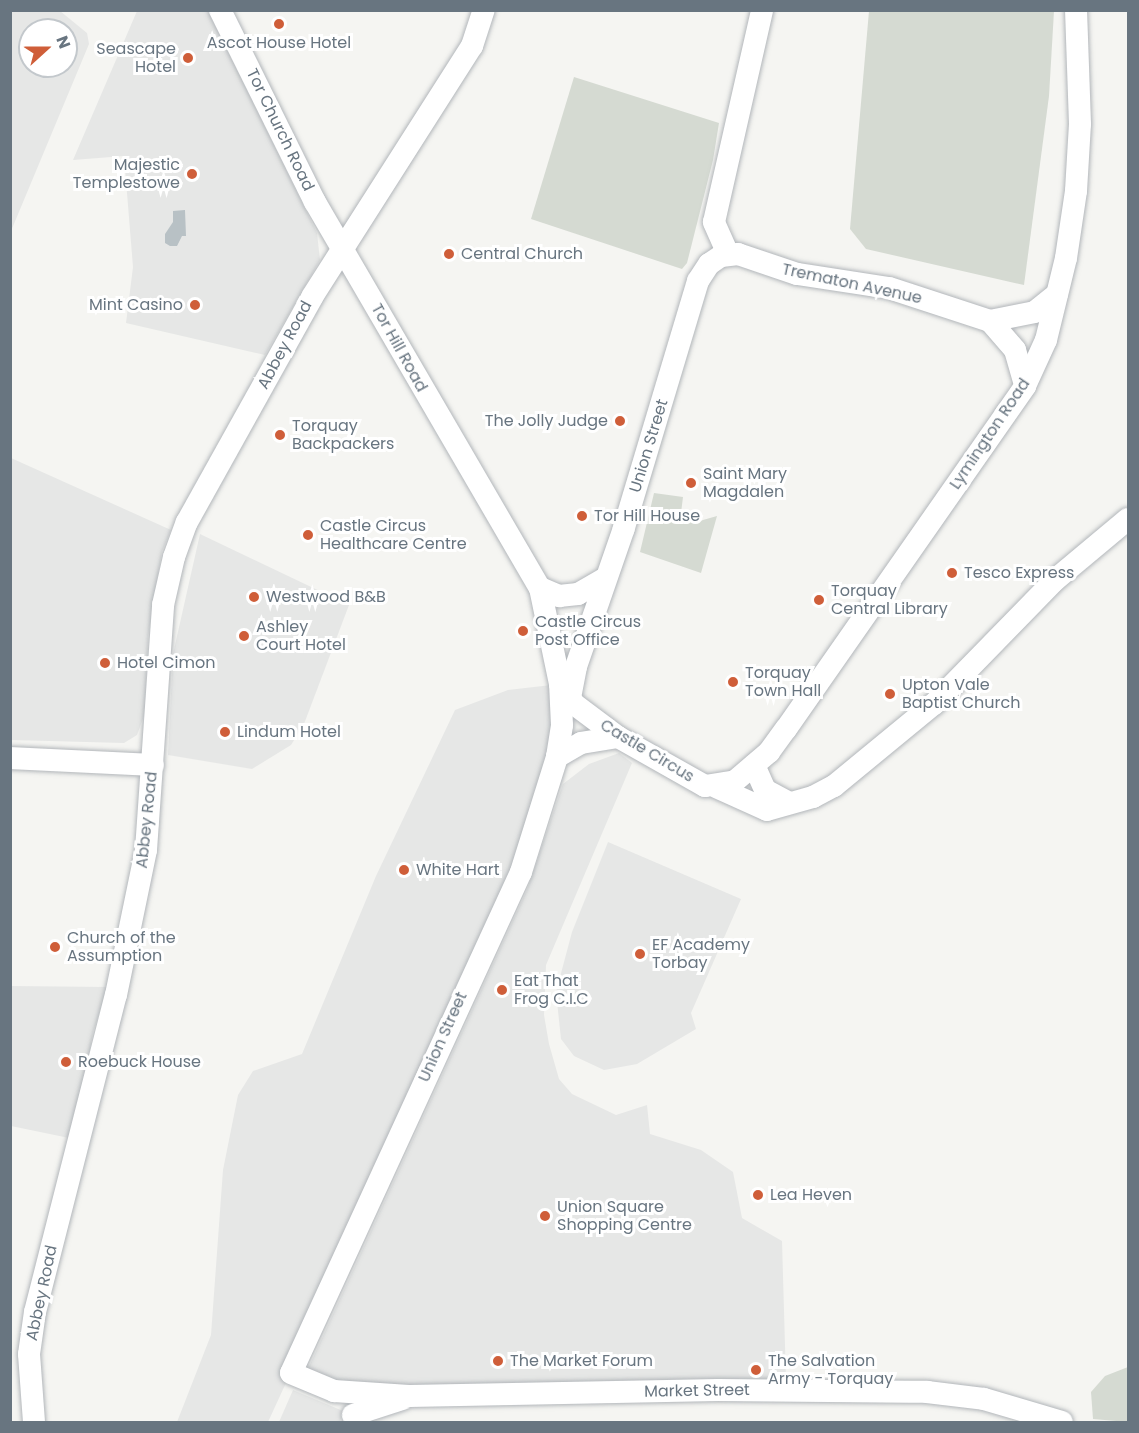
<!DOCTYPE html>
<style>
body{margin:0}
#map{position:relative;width:1139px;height:1433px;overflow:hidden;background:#f5f5f2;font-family:Poppins,sans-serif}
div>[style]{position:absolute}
.built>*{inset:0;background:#e6e7e6}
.green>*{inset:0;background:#d5dad2}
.water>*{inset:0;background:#b8c1c5}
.roads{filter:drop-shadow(0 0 2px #b2b6ba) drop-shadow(0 0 2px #b2b6ba)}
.secondary>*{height:22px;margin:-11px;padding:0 11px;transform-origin:11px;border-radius:11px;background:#fff}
.dots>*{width:16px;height:16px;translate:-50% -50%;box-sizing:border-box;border:3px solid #fff;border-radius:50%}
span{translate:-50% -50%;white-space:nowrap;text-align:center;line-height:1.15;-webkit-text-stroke:6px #fff;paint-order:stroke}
.poi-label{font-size:16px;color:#687580}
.right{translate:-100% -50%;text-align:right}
.left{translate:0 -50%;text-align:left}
.street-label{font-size:16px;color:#687580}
.frame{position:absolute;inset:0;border:12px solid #687580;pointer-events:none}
.north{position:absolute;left:18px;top:18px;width:60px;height:60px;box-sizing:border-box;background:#fff;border:2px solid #c3c8cc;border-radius:50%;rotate:69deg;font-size:16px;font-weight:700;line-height:24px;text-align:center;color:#687580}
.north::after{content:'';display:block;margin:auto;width:21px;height:27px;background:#cf5e39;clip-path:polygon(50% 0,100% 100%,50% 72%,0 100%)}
</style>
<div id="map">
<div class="built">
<div style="clip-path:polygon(evenodd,11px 10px,60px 11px,87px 33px,89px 44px,11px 231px,11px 10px,30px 30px,66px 30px,66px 66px,30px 66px,30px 30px)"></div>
<div style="clip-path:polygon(137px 11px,208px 11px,317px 233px,320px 260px,265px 355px,126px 323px,133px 267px,124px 156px,73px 160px)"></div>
<div style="clip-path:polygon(11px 458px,171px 530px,162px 551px,148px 636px,145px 713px,137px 735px,124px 743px,11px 740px)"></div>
<div style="clip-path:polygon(200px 534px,349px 605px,304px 724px,291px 745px,252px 769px,168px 755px,173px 654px)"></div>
<div style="clip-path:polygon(560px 684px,574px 704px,521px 872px,268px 1422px,177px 1422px,211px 1335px,223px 1170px,238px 1095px,253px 1071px,302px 1054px,376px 876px,455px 710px,508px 690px)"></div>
<div style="clip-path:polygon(619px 753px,632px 763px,546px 965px,544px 1015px,549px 1044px,559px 1079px,572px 1094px,616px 1115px,647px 1105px,650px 1134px,701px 1150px,733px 1172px,742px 1218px,782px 1241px,786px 1380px,470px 1387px,340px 1384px,307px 1371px,527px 890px,563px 784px,589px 764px)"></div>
<div style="clip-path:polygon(608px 842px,741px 899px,691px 1013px,696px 1029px,637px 1064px,604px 1070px,574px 1056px,561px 1039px,556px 992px,572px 932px)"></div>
<div style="clip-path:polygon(10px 986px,108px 987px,93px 1032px,74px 1139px,11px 1126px)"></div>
<div style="clip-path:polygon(293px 1390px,343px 1411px,340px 1422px,279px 1422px)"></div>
</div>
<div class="green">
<div style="clip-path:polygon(869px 11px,1054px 11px,1049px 96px,1024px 285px,866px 249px,850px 229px)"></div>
<div style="clip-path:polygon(574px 77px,719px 123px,713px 160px,687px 263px,682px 269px,531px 219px)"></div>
<div style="clip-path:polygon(654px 493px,683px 497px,681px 513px,696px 522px,717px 516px,701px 573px,640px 552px)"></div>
<div style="clip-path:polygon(1128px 1367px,1128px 1422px,1093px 1419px,1091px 1392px,1105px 1376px)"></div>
</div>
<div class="water">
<div style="clip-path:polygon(185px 210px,186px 236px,182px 236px,177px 246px,170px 246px,165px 243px,165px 234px,173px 222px,173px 211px)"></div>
</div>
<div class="roads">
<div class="secondary">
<div style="left:220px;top:10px;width:214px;rotate:63.7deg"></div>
<div style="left:315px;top:202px;width:447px;rotate:59.8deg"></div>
<div style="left:540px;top:588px;width:98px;rotate:78.2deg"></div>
<div style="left:560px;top:684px;width:17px;rotate:54deg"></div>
<div style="left:728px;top:254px;width:35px;rotate:-114deg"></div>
<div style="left:714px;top:222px;width:217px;rotate:-77.2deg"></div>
<div style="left:1057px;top:294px;width:28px;rotate:141deg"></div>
<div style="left:1035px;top:312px;width:46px;rotate:168.7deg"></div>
<div style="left:990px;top:321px;width:106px;rotate:-161.9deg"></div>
<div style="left:889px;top:288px;width:93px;rotate:-171.3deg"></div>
<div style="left:797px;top:274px;width:62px;rotate:-161.3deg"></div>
<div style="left:738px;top:254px;width:17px;rotate:173deg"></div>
<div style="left:721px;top:256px;width:14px;rotate:146deg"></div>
<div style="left:709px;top:264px;width:20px;rotate:123deg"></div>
<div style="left:698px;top:281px;width:258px;rotate:106.7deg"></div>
<div style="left:624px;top:528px;width:147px;rotate:109.1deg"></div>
<div style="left:576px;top:667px;width:32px;rotate:101deg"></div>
<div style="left:570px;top:698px;width:7px;rotate:56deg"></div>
<div style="left:574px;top:704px;width:55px;rotate:36.9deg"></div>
<div style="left:618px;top:737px;width:100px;rotate:29.4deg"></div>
<div style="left:705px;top:786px;width:30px;rotate:-9deg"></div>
<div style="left:735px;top:781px;width:45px;rotate:-40.5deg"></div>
<div style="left:769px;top:752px;width:29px;rotate:-54deg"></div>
<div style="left:786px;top:729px;width:418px;rotate:-55.1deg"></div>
<div style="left:1025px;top:386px;width:51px;rotate:-65.5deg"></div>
<div style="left:1046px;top:340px;width:84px;rotate:-76.3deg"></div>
<div style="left:1066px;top:258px;width:68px;rotate:-81.5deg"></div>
<div style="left:1076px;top:191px;width:67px;rotate:-86.6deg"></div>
<div style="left:1080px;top:124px;width:114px;rotate:-92deg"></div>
<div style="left:990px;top:321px;width:38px;rotate:49deg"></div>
<div style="left:1015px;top:350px;width:37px;rotate:74deg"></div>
<div style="left:540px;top:588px;width:21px;rotate:23deg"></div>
<div style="left:559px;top:596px;width:19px;rotate:-6deg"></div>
<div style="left:578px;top:594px;width:32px;rotate:-30deg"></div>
<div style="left:618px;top:737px;width:37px;rotate:171deg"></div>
<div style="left:581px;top:743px;width:28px;rotate:150deg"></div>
<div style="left:557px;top:757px;width:121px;rotate:107.4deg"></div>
<div style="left:521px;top:872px;width:551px;rotate:114.66deg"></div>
<div style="left:291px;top:1373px;width:47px;rotate:22.7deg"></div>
<div style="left:334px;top:1391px;width:75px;rotate:3.8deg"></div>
<div style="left:409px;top:1396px;width:309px;rotate:-1.1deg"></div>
<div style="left:718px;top:1390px;width:209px;rotate:0.5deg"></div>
<div style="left:927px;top:1392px;width:57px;rotate:7deg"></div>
<div style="left:984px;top:1399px;width:81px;rotate:16.4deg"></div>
<div style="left:557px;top:757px;width:32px;rotate:-81deg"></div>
<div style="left:562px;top:725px;width:42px;rotate:-92.7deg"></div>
<div style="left:10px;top:758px;width:143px;rotate:2.8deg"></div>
<div style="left:754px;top:765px;width:27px;rotate:66deg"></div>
<div style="left:765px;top:790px;width:27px;rotate:28deg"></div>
<div style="left:716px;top:787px;width:56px;rotate:24.3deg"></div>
<div style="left:767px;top:810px;width:48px;rotate:-15.8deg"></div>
<div style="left:813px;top:797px;width:24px;rotate:-28deg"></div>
<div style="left:834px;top:786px;width:129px;rotate:-39.4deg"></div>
<div style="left:934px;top:704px;width:173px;rotate:-45.7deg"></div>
<div style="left:1055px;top:580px;width:95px;rotate:-39.9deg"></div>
<div style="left:353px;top:1415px;width:52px;rotate:-18.1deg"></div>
<div style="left:34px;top:1422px;width:68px;rotate:-94.2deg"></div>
<div style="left:29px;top:1354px;width:42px;rotate:-81.9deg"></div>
<div style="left:35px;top:1312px;width:327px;rotate:-75.7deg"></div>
<div style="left:116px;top:995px;width:148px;rotate:-78.3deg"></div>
<div style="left:146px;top:850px;width:246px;rotate:-86deg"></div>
<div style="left:163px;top:605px;width:49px;rotate:-77.1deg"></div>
<div style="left:174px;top:557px;width:37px;rotate:-70deg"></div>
<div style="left:187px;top:522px;width:257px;rotate:-60.9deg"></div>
<div style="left:312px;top:297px;width:298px;rotate:-57.5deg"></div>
<div style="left:472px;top:46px;width:38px;rotate:-72deg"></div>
</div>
</div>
<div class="dots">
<div style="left:279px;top:24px;background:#cf5e39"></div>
<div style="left:188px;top:58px;background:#cf5e39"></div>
<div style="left:192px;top:174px;background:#cf5e39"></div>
<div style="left:449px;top:254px;background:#cf5e39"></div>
<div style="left:195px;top:305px;background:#cf5e39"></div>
<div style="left:620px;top:421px;background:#cf5e39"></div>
<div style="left:280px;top:435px;background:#cf5e39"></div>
<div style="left:691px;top:483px;background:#cf5e39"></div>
<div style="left:582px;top:516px;background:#cf5e39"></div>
<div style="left:308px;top:535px;background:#cf5e39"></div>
<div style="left:952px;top:573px;background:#cf5e39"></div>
<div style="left:254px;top:597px;background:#cf5e39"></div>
<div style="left:819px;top:600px;background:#cf5e39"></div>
<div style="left:523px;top:631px;background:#cf5e39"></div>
<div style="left:244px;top:636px;background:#cf5e39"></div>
<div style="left:105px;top:663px;background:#cf5e39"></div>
<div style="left:733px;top:682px;background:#cf5e39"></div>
<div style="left:890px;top:694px;background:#cf5e39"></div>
<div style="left:225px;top:732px;background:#cf5e39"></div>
<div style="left:404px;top:870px;background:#cf5e39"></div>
<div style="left:55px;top:947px;background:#cf5e39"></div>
<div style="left:640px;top:954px;background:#cf5e39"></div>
<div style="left:502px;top:990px;background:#cf5e39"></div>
<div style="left:66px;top:1062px;background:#cf5e39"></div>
<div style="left:758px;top:1195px;background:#cf5e39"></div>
<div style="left:545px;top:1216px;background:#cf5e39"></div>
<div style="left:498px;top:1361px;background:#cf5e39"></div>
<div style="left:756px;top:1370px;background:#cf5e39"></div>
</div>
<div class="poi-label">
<span style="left:279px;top:43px">Ascot House Hotel</span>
<span class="right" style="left:176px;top:58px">Seascape<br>Hotel</span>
<span class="right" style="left:180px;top:174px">Majestic<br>Templestowe</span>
<span class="left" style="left:461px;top:254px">Central Church</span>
<span class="right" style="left:183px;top:305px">Mint Casino</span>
<span class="right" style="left:608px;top:421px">The Jolly Judge</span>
<span class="left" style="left:292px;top:435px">Torquay<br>Backpackers</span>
<span class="left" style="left:703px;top:483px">Saint Mary<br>Magdalen</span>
<span class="left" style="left:594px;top:516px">Tor Hill House</span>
<span class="left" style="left:320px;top:535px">Castle Circus<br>Healthcare Centre</span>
<span class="left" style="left:964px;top:573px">Tesco Express</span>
<span class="left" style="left:831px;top:600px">Torquay<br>Central Library</span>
<span class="left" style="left:266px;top:597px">Westwood B&amp;B</span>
<span class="left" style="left:535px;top:631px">Castle Circus<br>Post Office</span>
<span class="left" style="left:256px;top:636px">Ashley<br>Court Hotel</span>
<span class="left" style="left:117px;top:663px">Hotel Cimon</span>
<span class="left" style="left:745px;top:682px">Torquay<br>Town Hall</span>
<span class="left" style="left:902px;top:694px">Upton Vale<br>Baptist Church</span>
<span class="left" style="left:237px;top:732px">Lindum Hotel</span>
<span class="left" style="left:416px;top:870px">White Hart</span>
<span class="left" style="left:67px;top:947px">Church of the<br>Assumption</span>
<span class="left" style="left:652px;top:954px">EF Academy<br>Torbay</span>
<span class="left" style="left:514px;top:990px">Eat That<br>Frog C.I.C</span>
<span class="left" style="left:78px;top:1062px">Roebuck House</span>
<span class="left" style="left:770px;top:1195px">Lea Heven</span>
<span class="left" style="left:557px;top:1216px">Union Square<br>Shopping Centre</span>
<span class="left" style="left:510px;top:1361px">The Market Forum</span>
<span class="left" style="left:768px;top:1370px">The Salvation<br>Army - Torquay</span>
</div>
<div class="street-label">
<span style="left:280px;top:130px;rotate:64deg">Tor Church Road</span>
<span style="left:852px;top:284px;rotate:12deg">Trematon Avenue</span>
<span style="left:285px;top:345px;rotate:-62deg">Abbey Road</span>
<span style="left:399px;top:348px;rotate:61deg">Tor Hill Road</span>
<span style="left:990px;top:434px;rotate:-56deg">Lymington Road</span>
<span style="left:649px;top:446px;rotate:-73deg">Union Street</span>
<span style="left:647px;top:751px;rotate:31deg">Castle Circus</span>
<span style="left:147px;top:820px;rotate:-84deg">Abbey Road</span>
<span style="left:443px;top:1037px;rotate:-66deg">Union Street</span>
<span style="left:42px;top:1293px;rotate:-78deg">Abbey Road</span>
<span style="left:697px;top:1391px;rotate:-1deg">Market Street</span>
</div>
<div class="frame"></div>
<div class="north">N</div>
</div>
